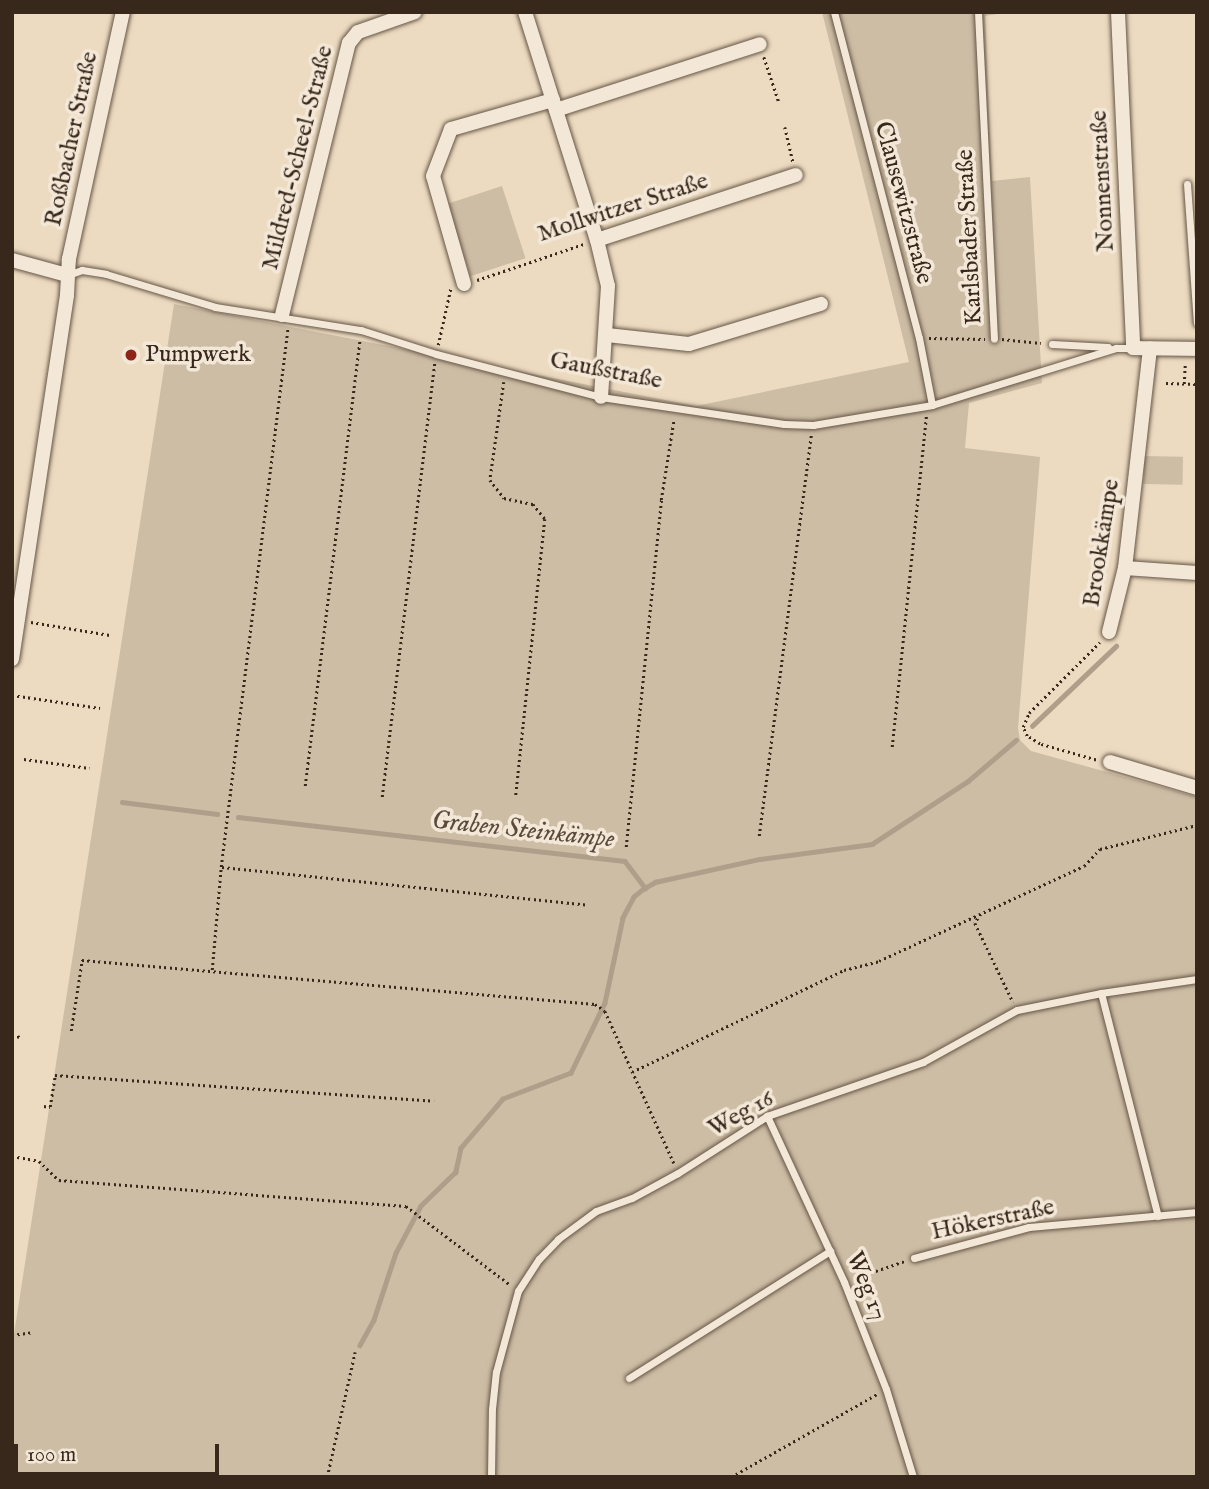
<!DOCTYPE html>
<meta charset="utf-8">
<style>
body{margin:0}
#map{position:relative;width:1209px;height:1489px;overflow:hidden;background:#ecdbc1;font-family:"IM FELL English",serif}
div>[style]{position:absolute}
.green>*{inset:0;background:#cdbda5;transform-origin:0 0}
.stream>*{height:4.5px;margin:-2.25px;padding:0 2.25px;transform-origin:2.25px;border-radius:2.25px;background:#af9e89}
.path>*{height:2.5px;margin-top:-1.25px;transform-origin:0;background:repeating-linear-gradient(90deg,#38281c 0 2px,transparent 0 5.5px)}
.roads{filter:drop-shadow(0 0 2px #655545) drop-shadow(0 0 2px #655545)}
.service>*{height:7px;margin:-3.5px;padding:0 3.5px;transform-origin:3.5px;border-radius:3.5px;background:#f3e8d7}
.minor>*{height:14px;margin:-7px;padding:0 7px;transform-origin:7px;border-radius:7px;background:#f3e8d7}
.dots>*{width:19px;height:19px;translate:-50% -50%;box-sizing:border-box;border:4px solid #f3e8d7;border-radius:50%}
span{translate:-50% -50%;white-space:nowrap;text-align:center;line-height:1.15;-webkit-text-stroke:7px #f3e8d7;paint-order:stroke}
.street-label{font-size:24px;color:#38281c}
.poi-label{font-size:24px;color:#38281c}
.left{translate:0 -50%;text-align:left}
.water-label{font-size:26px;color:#5c4b3d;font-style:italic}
.frame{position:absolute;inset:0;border:14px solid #38281c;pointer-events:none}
.scale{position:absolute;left:14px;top:1444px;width:205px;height:32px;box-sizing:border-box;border:4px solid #38281c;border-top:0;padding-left:9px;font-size:21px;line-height:24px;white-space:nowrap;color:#38281c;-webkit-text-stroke:5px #f3e8d7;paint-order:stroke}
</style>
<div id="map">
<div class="green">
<div style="clip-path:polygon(822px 12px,1010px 12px,985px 16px,992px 181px,1030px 177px,1042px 383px,969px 403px,965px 448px,1040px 457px,1018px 728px,1020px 740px,1031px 751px,1197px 797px,1197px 1477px,12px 1477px,12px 1347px,174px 304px,696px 406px,909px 362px)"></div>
<div style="left:502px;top:186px;width:76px;height:58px;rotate:72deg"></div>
<div style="left:1144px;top:456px;width:39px;height:28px;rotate:1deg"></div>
</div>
<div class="stream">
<div style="left:1032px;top:726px;width:116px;rotate:-43.6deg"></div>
<div style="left:122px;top:802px;width:96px;rotate:7.2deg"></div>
<div style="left:238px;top:817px;width:389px;rotate:6.5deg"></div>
<div style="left:625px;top:861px;width:34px;rotate:53deg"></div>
<div style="left:645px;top:888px;width:14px;rotate:141deg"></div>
<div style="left:634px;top:897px;width:24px;rotate:118deg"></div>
<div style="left:623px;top:918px;width:87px;rotate:102deg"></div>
<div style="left:605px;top:1003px;width:78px;rotate:115.9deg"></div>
<div style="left:571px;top:1073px;width:73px;rotate:159.1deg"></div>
<div style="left:503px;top:1099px;width:65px;rotate:130.6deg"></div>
<div style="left:461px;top:1148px;width:25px;rotate:102deg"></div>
<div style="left:456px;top:1172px;width:49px;rotate:135.8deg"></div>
<div style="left:421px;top:1206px;width:53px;rotate:118deg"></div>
<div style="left:396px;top:1253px;width:71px;rotate:108.2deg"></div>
<div style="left:374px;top:1320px;width:29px;rotate:119deg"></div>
<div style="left:645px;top:888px;width:12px;rotate:-31deg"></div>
<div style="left:655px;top:882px;width:107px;rotate:-12.4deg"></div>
<div style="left:760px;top:859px;width:113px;rotate:-7.6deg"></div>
<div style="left:872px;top:844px;width:115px;rotate:-33.3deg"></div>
<div style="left:968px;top:781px;width:63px;rotate:-40.5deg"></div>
</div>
<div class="path">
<div style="left:764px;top:57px;width:47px;rotate:71.6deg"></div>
<div style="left:785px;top:127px;width:36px;rotate:77deg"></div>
<div style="left:477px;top:280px;width:113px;rotate:-18.6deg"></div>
<div style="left:929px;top:338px;width:56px;rotate:1deg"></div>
<div style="left:1002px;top:339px;width:39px;rotate:6deg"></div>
<div style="left:438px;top:345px;width:59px;rotate:-77.4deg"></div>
<div style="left:504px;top:382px;width:99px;rotate:98.1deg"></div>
<div style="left:490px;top:480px;width:23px;rotate:52deg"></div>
<div style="left:504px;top:498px;width:30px;rotate:12deg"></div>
<div style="left:533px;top:504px;width:19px;rotate:51deg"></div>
<div style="left:545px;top:519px;width:278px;rotate:96deg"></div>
<div style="left:1166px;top:383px;width:31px;rotate:2deg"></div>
<div style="left:1184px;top:384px;width:22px;rotate:-87deg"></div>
<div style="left:31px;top:622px;width:80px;rotate:9.3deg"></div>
<div style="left:12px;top:695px;width:89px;rotate:8.4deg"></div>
<div style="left:892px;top:747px;width:333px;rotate:-84.1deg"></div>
<div style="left:24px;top:759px;width:66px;rotate:7.9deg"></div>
<div style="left:1096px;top:760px;width:58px;rotate:-164.1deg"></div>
<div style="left:1040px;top:744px;width:15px;rotate:-148deg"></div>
<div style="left:1027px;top:736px;width:10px;rotate:-114deg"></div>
<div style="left:1023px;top:727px;width:15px;rotate:-67deg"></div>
<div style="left:1029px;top:713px;width:100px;rotate:-45deg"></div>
<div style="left:305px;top:786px;width:448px;rotate:-83deg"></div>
<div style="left:382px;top:797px;width:438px;rotate:-83.1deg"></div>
<div style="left:759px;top:836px;width:405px;rotate:-82.6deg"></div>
<div style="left:626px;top:847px;width:349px;rotate:-84.2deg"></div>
<div style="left:661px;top:500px;width:82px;rotate:-80.9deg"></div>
<div style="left:222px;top:867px;width:368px;rotate:5.9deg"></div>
<div style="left:981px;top:914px;width:11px;rotate:124deg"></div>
<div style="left:975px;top:923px;width:88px;rotate:64.3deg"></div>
<div style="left:212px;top:970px;width:103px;rotate:-85deg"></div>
<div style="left:221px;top:867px;width:544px;rotate:-82.93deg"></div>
<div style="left:71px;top:1031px;width:72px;rotate:-81.2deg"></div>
<div style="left:82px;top:960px;width:515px;rotate:4.9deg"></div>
<div style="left:595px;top:1004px;width:12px;rotate:35deg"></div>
<div style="left:605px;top:1011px;width:167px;rotate:65.6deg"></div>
<div style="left:12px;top:1036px;width:11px;rotate:5deg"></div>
<div style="left:632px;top:1072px;width:235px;rotate:-25.7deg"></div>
<div style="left:844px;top:970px;width:36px;rotate:-14deg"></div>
<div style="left:879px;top:961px;width:226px;rotate:-24.9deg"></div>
<div style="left:1084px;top:866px;width:23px;rotate:-47deg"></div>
<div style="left:1100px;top:849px;width:100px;rotate:-13.9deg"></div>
<div style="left:44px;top:1106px;width:6px;rotate:9deg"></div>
<div style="left:50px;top:1107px;width:32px;rotate:-81deg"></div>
<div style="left:55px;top:1075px;width:380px;rotate:3.9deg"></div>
<div style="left:12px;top:1156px;width:27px;rotate:10deg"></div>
<div style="left:39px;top:1161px;width:28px;rotate:44deg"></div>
<div style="left:59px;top:1180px;width:348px;rotate:4.3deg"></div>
<div style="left:406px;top:1206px;width:129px;rotate:37.1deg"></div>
<div style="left:855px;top:1278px;width:53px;rotate:-18.8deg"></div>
<div style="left:12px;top:1335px;width:22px;rotate:-8deg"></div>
<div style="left:327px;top:1477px;width:128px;rotate:-77.4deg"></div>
<div style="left:731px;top:1477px;width:168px;rotate:-29.6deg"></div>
</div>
<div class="roads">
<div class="service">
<div style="left:834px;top:12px;width:337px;rotate:75.4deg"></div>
<div style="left:919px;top:338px;width:68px;rotate:79deg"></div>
<div style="left:978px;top:12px;width:327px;rotate:87.2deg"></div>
<div style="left:1187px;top:184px;width:139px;rotate:85.9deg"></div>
<div style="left:68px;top:275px;width:15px;rotate:-20deg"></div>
<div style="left:82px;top:270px;width:24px;rotate:9deg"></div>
<div style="left:106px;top:274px;width:114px;rotate:16.8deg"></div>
<div style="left:215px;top:307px;width:148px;rotate:9deg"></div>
<div style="left:361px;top:330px;width:79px;rotate:17.7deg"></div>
<div style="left:436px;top:354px;width:171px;rotate:14.6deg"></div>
<div style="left:601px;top:397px;width:185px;rotate:8.4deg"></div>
<div style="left:784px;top:424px;width:29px;rotate:2deg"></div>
<div style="left:813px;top:425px;width:121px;rotate:-9.5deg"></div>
<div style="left:932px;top:405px;width:193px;rotate:-17.2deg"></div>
<div style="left:1116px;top:348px;width:17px"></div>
<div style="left:1052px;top:344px;width:56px;rotate:3.1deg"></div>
<div style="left:1101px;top:993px;width:230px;rotate:75.7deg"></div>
<div style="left:767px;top:1116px;width:183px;rotate:65.1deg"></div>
<div style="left:844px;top:1282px;width:115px;rotate:68.6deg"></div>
<div style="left:886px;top:1389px;width:92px;rotate:72.9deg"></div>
<div style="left:914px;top:1258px;width:119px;rotate:-15.1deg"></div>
<div style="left:1029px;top:1227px;width:169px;rotate:-5.1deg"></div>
<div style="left:629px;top:1378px;width:238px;rotate:-32.3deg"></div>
<div style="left:491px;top:1477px;width:68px;rotate:-89.2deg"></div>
<div style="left:492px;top:1409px;width:37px;rotate:-84deg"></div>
<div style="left:496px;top:1372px;width:84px;rotate:-74.8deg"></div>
<div style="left:518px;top:1291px;width:38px;rotate:-57deg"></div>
<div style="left:539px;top:1259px;width:28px;rotate:-46deg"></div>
<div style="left:558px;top:1239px;width:47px;rotate:-36.4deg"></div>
<div style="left:596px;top:1211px;width:38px;rotate:-20deg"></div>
<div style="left:632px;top:1198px;width:52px;rotate:-28.5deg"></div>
<div style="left:678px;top:1173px;width:106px;rotate:-32.6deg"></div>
<div style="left:767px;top:1116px;width:165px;rotate:-19.1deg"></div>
<div style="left:923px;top:1062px;width:107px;rotate:-29deg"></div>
<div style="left:1017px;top:1010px;width:86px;rotate:-11.4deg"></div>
<div style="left:1101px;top:993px;width:97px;rotate:-8.3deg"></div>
</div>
<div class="minor">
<div style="left:525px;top:12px;width:239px;rotate:72.5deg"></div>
<div style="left:597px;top:240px;width:47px;rotate:76.6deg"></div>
<div style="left:608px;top:286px;width:111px;rotate:93.6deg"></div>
<div style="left:1118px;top:12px;width:336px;rotate:87.4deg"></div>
<div style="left:1133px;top:348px;width:64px;rotate:0.9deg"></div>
<div style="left:556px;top:110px;width:214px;rotate:-17.9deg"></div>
<div style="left:597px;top:240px;width:209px;rotate:-18.1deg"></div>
<div style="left:12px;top:260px;width:57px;rotate:15.3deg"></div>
<div style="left:464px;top:284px;width:112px;rotate:-106deg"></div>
<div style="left:433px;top:176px;width:50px;rotate:-69deg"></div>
<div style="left:451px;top:129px;width:106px;rotate:-15.9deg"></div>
<div style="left:282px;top:315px;width:280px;rotate:-76.2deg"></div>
<div style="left:349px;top:43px;width:14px;rotate:-51deg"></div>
<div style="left:358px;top:32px;width:60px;rotate:-19.3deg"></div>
<div style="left:607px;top:335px;width:82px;rotate:6.3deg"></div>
<div style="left:689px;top:344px;width:138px;rotate:-16.9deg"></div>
<div style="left:1125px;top:568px;width:72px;rotate:4deg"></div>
<div style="left:1109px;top:632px;width:66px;rotate:-76deg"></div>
<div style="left:1125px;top:568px;width:221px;rotate:-83.5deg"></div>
<div style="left:12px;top:659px;width:368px;rotate:-81.4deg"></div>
<div style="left:67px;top:295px;width:36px;rotate:-87deg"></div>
<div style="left:69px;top:259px;width:253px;rotate:-77.7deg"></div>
<div style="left:1110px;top:762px;width:91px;rotate:16.6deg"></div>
</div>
</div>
<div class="dots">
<div style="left:131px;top:355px;background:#8f2418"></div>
</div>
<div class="street-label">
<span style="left:72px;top:139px;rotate:-78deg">Roßbacher Straße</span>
<span style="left:298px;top:158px;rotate:-76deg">Mildred-Scheel-Straße</span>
<span style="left:1103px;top:181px;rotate:-93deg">Nonnenstraße</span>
<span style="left:903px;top:203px;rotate:75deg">Clausewitzstraße</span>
<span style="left:623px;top:208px;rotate:-18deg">Mollwitzer Straße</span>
<span style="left:970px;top:237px;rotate:-93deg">Karlsbader Straße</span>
<span style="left:606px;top:371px;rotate:11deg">Gaußstraße</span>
<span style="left:1102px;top:543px;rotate:-81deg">Brookkämpe</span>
<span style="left:741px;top:1114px;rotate:-29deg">Weg 16</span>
<span style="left:993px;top:1220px;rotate:-12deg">Hökerstraße</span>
<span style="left:866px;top:1286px;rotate:68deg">Weg 17</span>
</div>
<div class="poi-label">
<span class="left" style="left:145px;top:355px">Pumpwerk</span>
</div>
<div class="water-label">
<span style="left:523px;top:830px;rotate:6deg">Graben Steinkämpe</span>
</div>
<div class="frame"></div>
<div class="scale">100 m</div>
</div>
